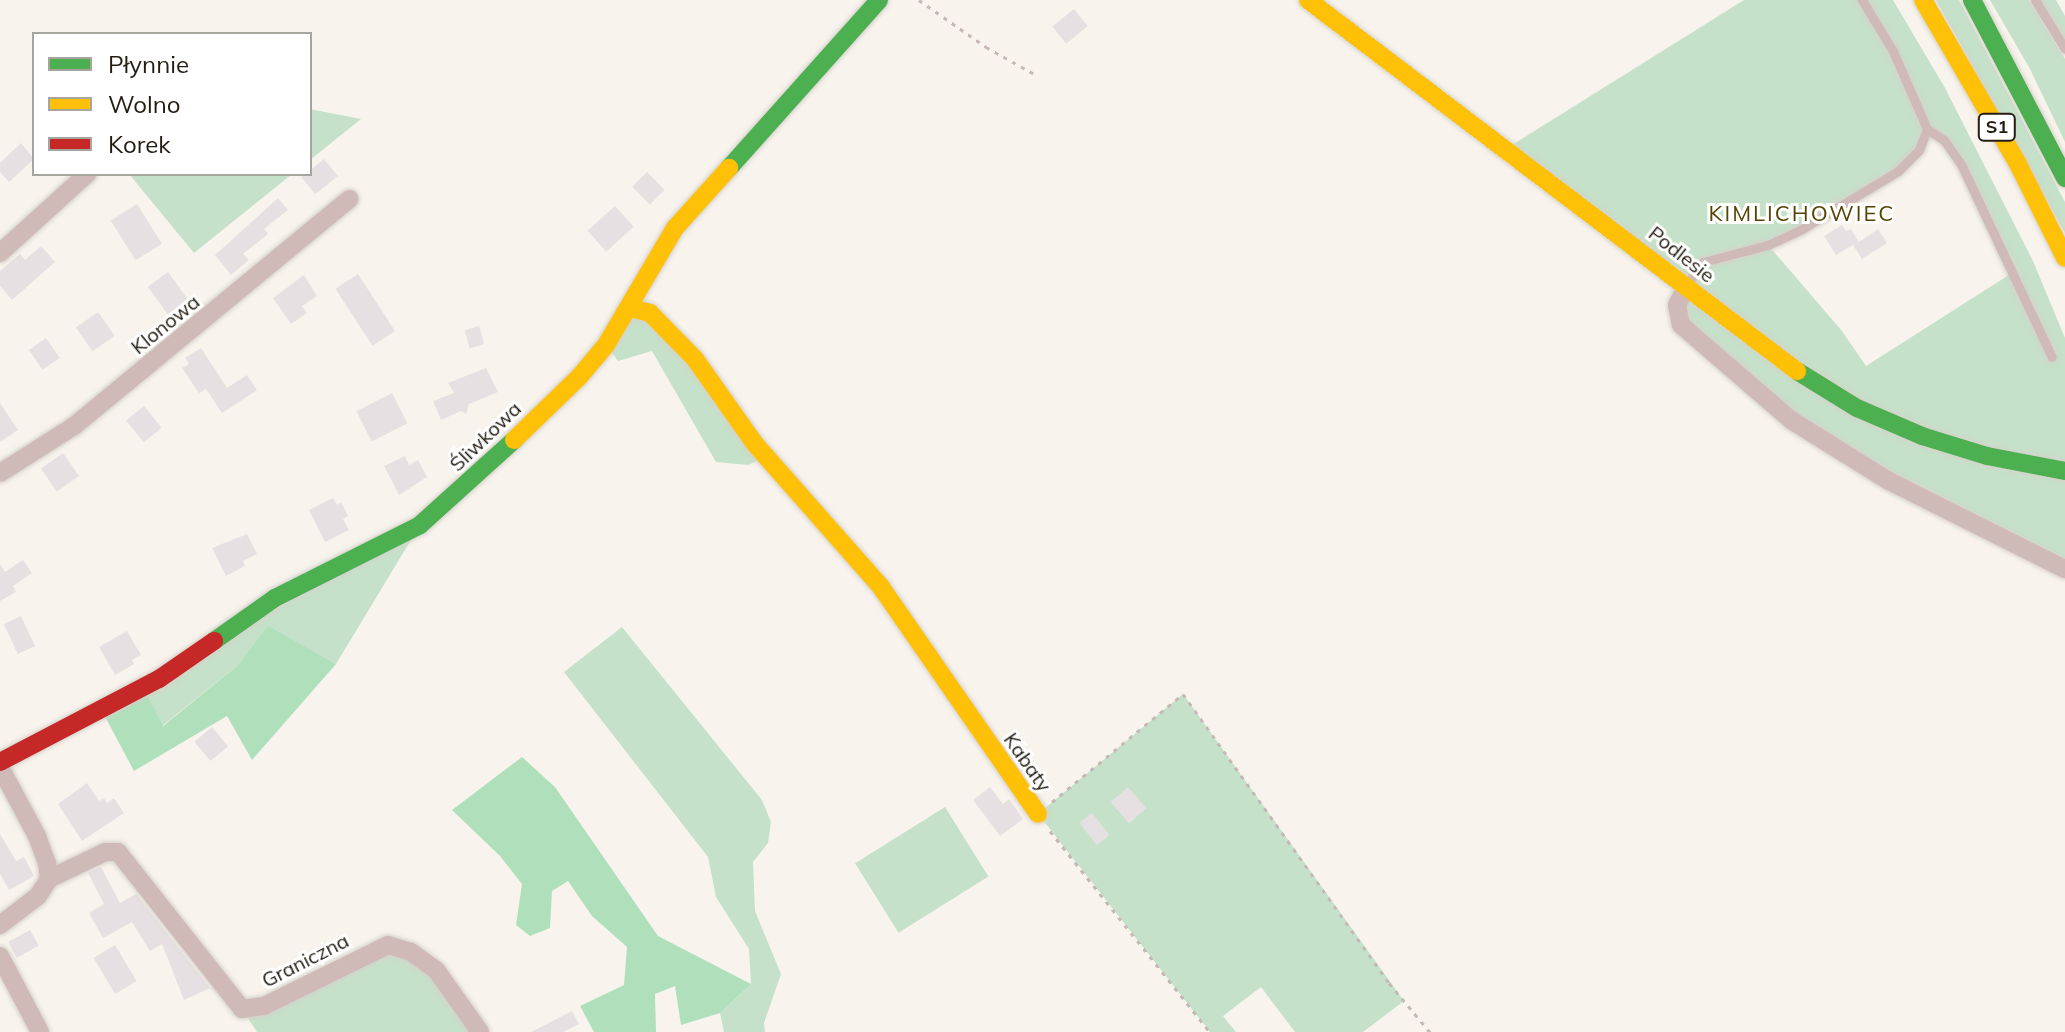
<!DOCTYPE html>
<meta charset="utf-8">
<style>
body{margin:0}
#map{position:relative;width:2065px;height:1032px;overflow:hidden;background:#f8f4ed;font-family:Mulish,sans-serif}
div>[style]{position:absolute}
.green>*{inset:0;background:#c6e1c9;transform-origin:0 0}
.forest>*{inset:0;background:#afe0bb}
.building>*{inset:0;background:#e6e0e2;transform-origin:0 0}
.path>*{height:3px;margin-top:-1.5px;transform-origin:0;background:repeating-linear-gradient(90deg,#c6b8b6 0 4px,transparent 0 10px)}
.roads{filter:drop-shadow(0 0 2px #d5d1cb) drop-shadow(0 0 2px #d5d1cb)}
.lane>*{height:9px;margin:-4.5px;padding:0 4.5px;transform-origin:4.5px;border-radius:4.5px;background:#cfbab8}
.street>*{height:18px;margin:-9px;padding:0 9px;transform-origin:9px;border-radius:9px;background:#cfbab8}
.fast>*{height:18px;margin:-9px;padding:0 9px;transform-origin:9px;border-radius:9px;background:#4caf50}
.slow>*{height:18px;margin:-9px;padding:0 9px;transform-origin:9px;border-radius:9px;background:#ffc107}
.jam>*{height:18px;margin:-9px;padding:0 9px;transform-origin:9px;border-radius:9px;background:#c62828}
span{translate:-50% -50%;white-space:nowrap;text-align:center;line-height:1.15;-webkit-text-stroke:6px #fff;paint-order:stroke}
.shield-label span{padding:2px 6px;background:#fff;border:2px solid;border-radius:6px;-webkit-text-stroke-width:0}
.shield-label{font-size:18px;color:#241e12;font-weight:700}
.street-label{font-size:20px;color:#241e12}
.neighbourhood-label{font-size:22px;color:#554401;letter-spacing:2px}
.legend{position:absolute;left:32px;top:32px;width:280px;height:144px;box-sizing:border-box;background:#fff;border:2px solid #a7a5a0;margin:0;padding:10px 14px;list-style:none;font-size:24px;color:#241e12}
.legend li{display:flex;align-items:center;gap:16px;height:40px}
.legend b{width:40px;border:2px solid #a7a5a0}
</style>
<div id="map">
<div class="green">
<div style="clip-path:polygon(evenodd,1744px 0,1893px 0,1945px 88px,2033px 261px,2065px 338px,2065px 569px,1791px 420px,1681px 325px,1686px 286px,1507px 148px,1744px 0,1928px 130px,1944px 140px,2012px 273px,1866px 366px,1842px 331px,1768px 245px,1898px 171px,1919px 150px,1928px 130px)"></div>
<div style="clip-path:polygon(1936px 0,1959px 0,2065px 202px,2065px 233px)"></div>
<div style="clip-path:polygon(1990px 0,2029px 0,2065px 59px,2065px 142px,2030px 69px)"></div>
<div style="clip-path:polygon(2039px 0,2056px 0,2065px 16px,2065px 43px)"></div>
<div style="clip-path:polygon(310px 109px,361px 119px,310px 160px)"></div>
<div style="clip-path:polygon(129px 174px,292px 174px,194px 253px)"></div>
<div style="clip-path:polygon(630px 308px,650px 313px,766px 457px,748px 465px,716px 462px,652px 351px,618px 361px,606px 345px)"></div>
<div style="clip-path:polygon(420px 525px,336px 664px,268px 627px,237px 666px,162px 726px,143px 687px)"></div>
<div style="clip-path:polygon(622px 627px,762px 800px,771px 822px,768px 843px,753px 862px,755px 911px,781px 974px,764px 1023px,765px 1032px,724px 1032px,720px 1013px,751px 984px,749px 949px,716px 897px,708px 857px,564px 672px)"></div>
<div style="clip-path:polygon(1183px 694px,1404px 1001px,1363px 1032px,1295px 1032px,1261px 987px,1223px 1016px,1236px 1032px,1210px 1032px,1038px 814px)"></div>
<div style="left:945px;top:807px;width:82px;height:106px;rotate:58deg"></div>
<div style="clip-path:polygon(411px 952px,480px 1032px,257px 1032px,242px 1009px,360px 956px)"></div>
</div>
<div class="forest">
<div style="clip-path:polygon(268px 626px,336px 664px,252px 760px,227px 716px,134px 771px,101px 709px,143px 687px,163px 726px,237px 666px)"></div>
<div style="clip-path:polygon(522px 757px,555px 787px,658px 936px,751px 984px,720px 1013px,681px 1025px,675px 986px,655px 994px,656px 1032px,594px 1032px,580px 1006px,624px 985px,627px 947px,592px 916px,568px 881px,552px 891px,550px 928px,530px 936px,516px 925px,522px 884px,500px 856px,452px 810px)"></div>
</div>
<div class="building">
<div style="left:1074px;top:9px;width:22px;height:28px;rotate:51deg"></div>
<div style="clip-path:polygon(21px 143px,34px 159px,9px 182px,0 172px,0 163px)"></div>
<div style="left:324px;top:159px;width:22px;height:29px;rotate:51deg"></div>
<div style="left:647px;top:172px;width:25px;height:21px;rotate:45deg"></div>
<div style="clip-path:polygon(278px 198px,288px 210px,264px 229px,268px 234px,243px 254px,249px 260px,231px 275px,215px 255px)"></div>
<div style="left:137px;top:204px;width:47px;height:31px;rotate:58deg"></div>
<div style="left:615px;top:206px;width:28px;height:37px;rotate:48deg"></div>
<div style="clip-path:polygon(1842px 225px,1846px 231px,1851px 229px,1859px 242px,1878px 229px,1887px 243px,1862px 259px,1853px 245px,1858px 242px,1836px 255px,1824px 236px)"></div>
<div style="clip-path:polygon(41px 246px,55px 262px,12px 300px,0 286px,0 271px,20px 254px,25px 260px)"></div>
<div style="left:168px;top:272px;width:34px;height:25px;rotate:54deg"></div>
<div style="left:358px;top:274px;width:68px;height:27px;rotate:57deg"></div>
<div style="clip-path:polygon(304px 275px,317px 296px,302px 306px,307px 313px,291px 324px,273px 298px)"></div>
<div style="left:98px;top:312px;width:29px;height:27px;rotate:55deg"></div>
<div style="left:479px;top:326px;width:19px;height:15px;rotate:74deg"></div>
<div style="left:46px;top:338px;width:24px;height:21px;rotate:55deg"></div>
<div style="clip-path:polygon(201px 348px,227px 388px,247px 375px,257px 390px,222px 413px,206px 389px,199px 393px,182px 368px,189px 364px,185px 358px)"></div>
<div style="clip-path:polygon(486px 368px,498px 392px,469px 404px,466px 414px,461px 411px,441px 420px,433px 401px,454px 393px,448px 383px)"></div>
<div style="left:392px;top:393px;width:34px;height:40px;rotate:63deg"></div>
<div style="clip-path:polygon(0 403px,18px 430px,0 442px)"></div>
<div style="left:144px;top:406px;width:28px;height:23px;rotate:51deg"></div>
<div style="left:63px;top:453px;width:28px;height:27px;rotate:55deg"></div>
<div style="clip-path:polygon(405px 456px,409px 465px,418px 460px,427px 477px,399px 495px,384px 466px)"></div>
<div style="clip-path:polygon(333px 498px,337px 505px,341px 502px,348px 516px,343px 519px,349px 530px,325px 542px,309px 510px)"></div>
<div style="clip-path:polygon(247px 534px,257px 554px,243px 561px,245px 566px,226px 576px,212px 548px)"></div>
<div style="clip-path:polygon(23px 560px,32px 573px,13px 586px,16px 592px,0 601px,0 564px,5px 572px)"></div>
<div style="left:21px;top:616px;width:33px;height:19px;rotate:65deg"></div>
<div style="clip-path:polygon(127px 631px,141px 655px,132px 660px,134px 664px,115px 675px,99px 647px)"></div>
<div style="left:212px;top:727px;width:25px;height:23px;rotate:50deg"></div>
<div style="clip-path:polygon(87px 783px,99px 801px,104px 798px,107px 803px,114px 798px,124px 813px,82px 841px,58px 804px)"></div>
<div style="clip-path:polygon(990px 787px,1003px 804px,1009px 799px,1023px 819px,1000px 836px,973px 800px)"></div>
<div style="left:1128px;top:787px;width:28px;height:23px;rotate:49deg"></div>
<div style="left:1092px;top:813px;width:28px;height:16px;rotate:52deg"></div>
<div style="clip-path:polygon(0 834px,16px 861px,24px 857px,34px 876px,9px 890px,0 874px)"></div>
<div style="clip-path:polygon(101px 867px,120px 903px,136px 894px,210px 988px,184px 1000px,162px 944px,150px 951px,132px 922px,103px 938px,89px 913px,104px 904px,88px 873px)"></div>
<div style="left:30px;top:930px;width:18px;height:25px;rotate:61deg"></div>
<div style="left:115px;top:945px;width:42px;height:25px;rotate:59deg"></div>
<div style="clip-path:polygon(572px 1011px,579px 1024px,563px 1032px,531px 1032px)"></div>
</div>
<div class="path">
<div style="left:919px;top:0;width:82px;rotate:35deg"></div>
<div style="left:986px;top:47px;width:57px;rotate:29.2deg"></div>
<div style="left:1052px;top:802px;width:170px;rotate:-39.5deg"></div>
<div style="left:1183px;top:694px;width:355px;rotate:54.5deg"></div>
<div style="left:1389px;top:983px;width:64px;rotate:50.1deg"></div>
<div style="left:1050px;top:831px;width:257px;rotate:51.5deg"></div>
</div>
<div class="roads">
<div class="lane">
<div style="left:2035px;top:0;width:57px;rotate:58.5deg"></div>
<div style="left:1927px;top:129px;width:20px;rotate:33deg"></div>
<div style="left:1944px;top:140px;width:29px;rotate:55deg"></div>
<div style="left:1961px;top:164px;width:213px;rotate:64.8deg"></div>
<div style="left:1688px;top:283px;width:26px;rotate:-54deg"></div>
<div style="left:1703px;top:262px;width:67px;rotate:-14.7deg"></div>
<div style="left:1768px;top:245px;width:38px;rotate:-25deg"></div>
<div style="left:1802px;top:229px;width:112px;rotate:-31.1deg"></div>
<div style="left:1898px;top:171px;width:30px;rotate:-45deg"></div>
<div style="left:1919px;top:150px;width:22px;rotate:-69deg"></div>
<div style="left:1927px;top:129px;width:85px;rotate:-113.6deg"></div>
<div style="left:1893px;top:51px;width:60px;rotate:-121.3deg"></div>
</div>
<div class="street">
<div style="left:0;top:253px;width:118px;rotate:-42.2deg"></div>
<div style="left:1687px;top:286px;width:21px;rotate:118deg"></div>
<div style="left:1677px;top:305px;width:20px;rotate:79deg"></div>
<div style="left:1681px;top:325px;width:145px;rotate:40.8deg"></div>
<div style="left:1791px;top:420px;width:115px;rotate:31.9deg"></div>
<div style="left:1889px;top:481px;width:197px;rotate:26.6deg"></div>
<div style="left:0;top:473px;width:88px;rotate:-32.4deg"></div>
<div style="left:74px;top:426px;width:357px;rotate:-39.5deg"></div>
<div style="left:0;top:767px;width:78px;rotate:61.8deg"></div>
<div style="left:37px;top:836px;width:29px;rotate:70deg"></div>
<div style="left:47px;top:863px;width:16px;rotate:83deg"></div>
<div style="left:49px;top:879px;width:20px;rotate:123deg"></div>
<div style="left:38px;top:896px;width:48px;rotate:142.7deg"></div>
<div style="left:49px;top:879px;width:62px;rotate:-25.7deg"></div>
<div style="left:105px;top:852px;width:13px"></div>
<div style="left:118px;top:852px;width:200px;rotate:51.7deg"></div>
<div style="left:242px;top:1009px;width:22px;rotate:-8deg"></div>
<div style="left:264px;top:1006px;width:138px;rotate:-26.2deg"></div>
<div style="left:388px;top:945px;width:24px;rotate:17deg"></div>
<div style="left:411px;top:952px;width:31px;rotate:36deg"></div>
<div style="left:436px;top:970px;width:76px;rotate:54.6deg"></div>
<div style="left:0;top:956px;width:86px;rotate:62.2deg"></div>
</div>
<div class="fast">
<div style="left:1972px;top:0;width:201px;rotate:62.4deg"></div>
<div style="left:729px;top:168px;width:225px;rotate:-48.2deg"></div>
<div style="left:1797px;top:371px;width:70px;rotate:31.7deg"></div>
<div style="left:1857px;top:408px;width:71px;rotate:23.3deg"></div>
<div style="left:1922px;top:436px;width:68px;rotate:17.1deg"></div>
<div style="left:1987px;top:456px;width:79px;rotate:10.9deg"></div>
<div style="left:214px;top:641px;width:75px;rotate:-35.2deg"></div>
<div style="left:275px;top:598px;width:162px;rotate:-26.7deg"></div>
<div style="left:420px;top:525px;width:127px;rotate:-42.1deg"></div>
</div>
<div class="slow">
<div style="left:1308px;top:0;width:614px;rotate:37.19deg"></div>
<div style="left:1923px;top:0;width:190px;rotate:59.9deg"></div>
<div style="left:2018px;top:164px;width:105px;rotate:63.4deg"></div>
<div style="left:630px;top:308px;width:21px;rotate:14deg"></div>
<div style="left:650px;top:313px;width:64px;rotate:45.6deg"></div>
<div style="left:695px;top:359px;width:104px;rotate:54.8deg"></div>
<div style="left:755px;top:444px;width:191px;rotate:48.6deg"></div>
<div style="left:881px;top:587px;width:276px;rotate:55.3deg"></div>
<div style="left:514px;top:440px;width:92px;rotate:-44.1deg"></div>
<div style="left:580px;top:376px;width:40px;rotate:-50deg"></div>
<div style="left:606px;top:345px;width:136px;rotate:-59.5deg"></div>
<div style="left:675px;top:228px;width:81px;rotate:-48deg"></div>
</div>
<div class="jam">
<div style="left:0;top:762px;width:179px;rotate:-27.6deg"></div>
<div style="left:159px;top:679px;width:67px;rotate:-34.6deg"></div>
</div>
</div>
<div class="shield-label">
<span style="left:1997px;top:127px">S1</span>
</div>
<div class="street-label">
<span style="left:1682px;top:254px;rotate:38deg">Podlesie</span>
<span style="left:165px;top:324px;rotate:-39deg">Klonowa</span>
<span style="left:485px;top:436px;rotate:-44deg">Śliwkowa</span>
<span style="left:1028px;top:762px;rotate:55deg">Kabaty</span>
<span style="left:305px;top:960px;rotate:-27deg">Graniczna</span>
</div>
<div class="neighbourhood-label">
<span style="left:1802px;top:214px">KIMLICHOWIEC</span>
</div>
<ul class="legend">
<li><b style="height:10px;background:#4caf50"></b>Płynnie</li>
<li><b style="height:10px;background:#ffc107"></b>Wolno</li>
<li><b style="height:10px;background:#c62828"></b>Korek</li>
</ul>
</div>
